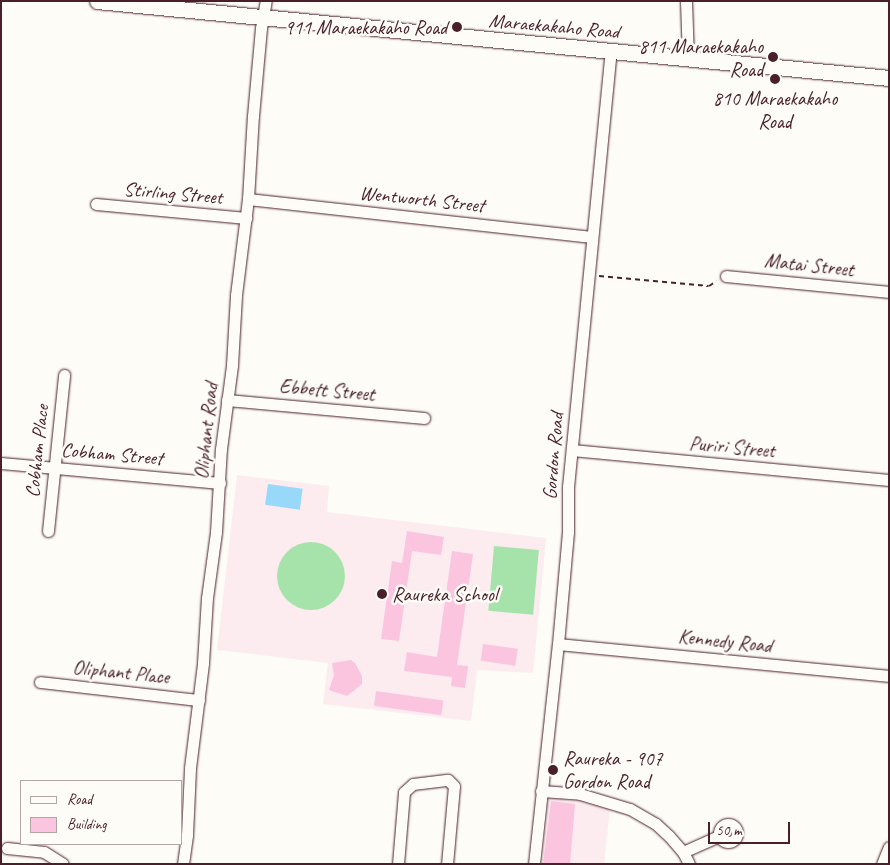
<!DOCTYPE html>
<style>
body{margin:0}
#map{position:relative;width:890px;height:865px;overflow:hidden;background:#fdfcf7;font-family:Caveat,sans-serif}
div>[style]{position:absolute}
.built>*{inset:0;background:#fcecf0}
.green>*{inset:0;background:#a6e3aa;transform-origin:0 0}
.round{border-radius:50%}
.water>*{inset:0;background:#98d8f9;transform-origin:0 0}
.building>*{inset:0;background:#fbc5e0;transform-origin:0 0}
.path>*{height:2px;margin-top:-1px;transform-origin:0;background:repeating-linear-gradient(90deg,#4a1f2b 0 5px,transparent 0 9px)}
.roads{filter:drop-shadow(0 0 1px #4a1f2b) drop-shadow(0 0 1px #4a1f2b)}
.minor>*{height:11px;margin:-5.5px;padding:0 5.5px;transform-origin:5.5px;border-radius:5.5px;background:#fdfcf7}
.minor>.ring{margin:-5.5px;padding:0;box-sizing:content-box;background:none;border:11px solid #fdfcf7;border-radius:50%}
.major>*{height:15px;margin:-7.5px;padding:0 7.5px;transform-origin:7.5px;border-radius:7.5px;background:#fdfcf7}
.dots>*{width:14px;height:14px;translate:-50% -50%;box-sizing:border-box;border:2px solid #fdfcf7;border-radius:50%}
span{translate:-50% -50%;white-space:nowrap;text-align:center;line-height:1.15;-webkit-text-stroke:5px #fdfcf7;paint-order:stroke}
.street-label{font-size:20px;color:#4a1f2b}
.poi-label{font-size:20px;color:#4a1f2b}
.right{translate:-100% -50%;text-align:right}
.left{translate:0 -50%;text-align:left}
.frame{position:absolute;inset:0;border:2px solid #4a1f2b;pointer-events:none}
.legend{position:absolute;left:20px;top:780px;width:162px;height:65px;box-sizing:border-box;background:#fdfcf7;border:1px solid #b5a4a5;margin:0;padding:6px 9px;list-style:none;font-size:15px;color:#4a1f2b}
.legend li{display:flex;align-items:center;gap:10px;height:25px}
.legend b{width:25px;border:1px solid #b5a4a5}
.scale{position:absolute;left:708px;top:822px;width:82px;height:22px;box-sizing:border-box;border:2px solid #4a1f2b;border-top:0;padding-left:6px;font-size:15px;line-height:18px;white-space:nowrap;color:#4a1f2b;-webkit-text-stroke:4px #fdfcf7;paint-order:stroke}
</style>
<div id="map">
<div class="built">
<div style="clip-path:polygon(237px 475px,329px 486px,327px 512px,546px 538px,533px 673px,477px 670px,471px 721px,323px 704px,328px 663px,217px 650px)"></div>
<div style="clip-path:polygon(555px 796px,586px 800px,610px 808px,604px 864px,542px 864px,548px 801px)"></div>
</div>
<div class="green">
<div class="round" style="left:277px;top:542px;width:68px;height:68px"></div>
<div style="left:494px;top:546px;width:45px;height:65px;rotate:5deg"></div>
</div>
<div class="water">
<div style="left:268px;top:484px;width:35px;height:21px;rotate:8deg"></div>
</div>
<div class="building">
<div style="clip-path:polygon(407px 531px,444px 537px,441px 555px,412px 551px,399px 641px,381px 639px,392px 561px,402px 563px)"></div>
<div style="clip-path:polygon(452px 551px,473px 554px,457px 665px,468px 666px,465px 688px,451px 686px,452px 677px,404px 671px,407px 652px,437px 657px)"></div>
<div style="left:483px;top:644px;width:35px;height:17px;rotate:8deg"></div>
<div style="clip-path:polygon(351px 660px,355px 663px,362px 676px,362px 684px,347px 696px,329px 690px,334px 675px,332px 663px)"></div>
<div style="left:376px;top:691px;width:68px;height:15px;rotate:8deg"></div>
<div style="clip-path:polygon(551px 801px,575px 804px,570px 864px,543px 864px)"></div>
</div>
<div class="path">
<div style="left:599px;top:276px;width:110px;rotate:5.2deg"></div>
<div style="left:709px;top:286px;width:9px;rotate:-32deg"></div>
</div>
<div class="roads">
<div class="minor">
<div style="left:686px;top:1px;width:57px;rotate:88deg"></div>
<div style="left:248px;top:199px;width:346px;rotate:6.3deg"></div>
<div style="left:96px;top:204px;width:151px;rotate:5.3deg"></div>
<div style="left:726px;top:276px;width:164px;rotate:5.6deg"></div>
<div style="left:227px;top:400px;width:198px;rotate:5.2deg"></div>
<div style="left:572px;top:450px;width:318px;rotate:5.4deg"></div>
<div style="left:1px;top:463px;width:220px;rotate:5.2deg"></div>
<div style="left:48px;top:531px;width:157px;rotate:-84.1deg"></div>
<div style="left:558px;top:644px;width:333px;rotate:5.5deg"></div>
<div style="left:40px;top:682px;width:160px;rotate:6.5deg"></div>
<div style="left:541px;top:791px;width:39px;rotate:4deg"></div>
<div style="left:580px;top:794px;width:52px;rotate:16.7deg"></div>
<div style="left:630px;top:809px;width:30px;rotate:30deg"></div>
<div style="left:656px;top:824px;width:18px;rotate:43deg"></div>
<div style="left:669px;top:836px;width:21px;rotate:49deg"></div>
<div style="left:683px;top:852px;width:13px;rotate:63deg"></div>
<div class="ring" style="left:719px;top:824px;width:7px;height:7px"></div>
<div style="left:7px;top:848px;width:37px;rotate:6deg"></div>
<div style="left:44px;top:852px;width:22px;rotate:32deg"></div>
<div style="left:683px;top:852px;width:39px;rotate:-24deg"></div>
<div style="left:183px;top:864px;width:29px;rotate:-82deg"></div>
<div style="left:187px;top:835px;width:67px;rotate:-87.4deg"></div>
<div style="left:190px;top:768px;width:106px;rotate:-82.9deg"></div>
<div style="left:203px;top:663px;width:65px;rotate:-86.5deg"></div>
<div style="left:207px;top:598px;width:67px;rotate:-82.2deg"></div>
<div style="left:216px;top:532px;width:83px;rotate:-86.6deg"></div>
<div style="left:221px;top:449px;width:85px;rotate:-82.5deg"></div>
<div style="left:232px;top:365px;width:70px;rotate:-86.7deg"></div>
<div style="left:236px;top:295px;width:97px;rotate:-82.9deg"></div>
<div style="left:248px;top:199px;width:83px;rotate:-86.6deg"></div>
<div style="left:253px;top:116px;width:88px;rotate:-84.8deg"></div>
<div style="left:261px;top:28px;width:27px;rotate:-80deg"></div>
<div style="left:398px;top:864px;width:72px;rotate:-85.2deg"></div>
<div style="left:404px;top:792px;width:12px;rotate:-42deg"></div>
<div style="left:413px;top:784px;width:35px;rotate:-7deg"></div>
<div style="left:448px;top:780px;width:8px;rotate:45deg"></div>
<div style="left:454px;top:786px;width:78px;rotate:95.1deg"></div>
<div style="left:534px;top:864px;width:221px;rotate:-83.8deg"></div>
<div style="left:558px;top:644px;width:112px;rotate:-84.9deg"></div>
<div style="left:568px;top:532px;width:45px;rotate:-90deg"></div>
<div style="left:568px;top:487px;width:437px;rotate:-84.4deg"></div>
<div style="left:882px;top:864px;width:18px;rotate:-68deg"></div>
</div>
<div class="major">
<div style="left:97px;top:1px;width:796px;rotate:5.55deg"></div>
</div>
</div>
<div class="dots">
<div style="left:457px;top:27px;background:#4a1f2b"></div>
<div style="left:773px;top:57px;background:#4a1f2b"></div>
<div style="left:775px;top:79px;background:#4a1f2b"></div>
<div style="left:382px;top:594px;background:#4a1f2b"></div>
<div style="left:553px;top:770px;background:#4a1f2b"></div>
</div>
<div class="street-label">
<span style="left:554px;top:26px;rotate:5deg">Maraekakaho Road</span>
<span style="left:173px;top:193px;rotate:5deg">Stirling Street</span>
<span style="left:422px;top:199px;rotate:6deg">Wentworth Street</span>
<span style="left:809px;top:265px;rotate:6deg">Matai Street</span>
<span style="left:327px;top:390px;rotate:5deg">Ebbett Street</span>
<span style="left:206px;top:431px;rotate:-84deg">Oliphant Road</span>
<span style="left:732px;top:447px;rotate:5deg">Puriri Street</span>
<span style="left:37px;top:451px;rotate:-84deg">Cobham Place</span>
<span style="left:112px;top:454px;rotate:5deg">Cobham Street</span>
<span style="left:553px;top:456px;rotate:-85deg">Gordon Road</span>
<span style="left:725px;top:641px;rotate:6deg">Kennedy Road</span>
<span style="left:121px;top:672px;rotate:6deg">Oliphant Place</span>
</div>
<div class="poi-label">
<span class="right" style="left:447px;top:27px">911 Maraekakaho Road</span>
<span class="right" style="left:763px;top:58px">811 Maraekakaho<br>Road</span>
<span style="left:775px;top:110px">810 Maraekakaho<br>Road</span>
<span class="left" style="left:392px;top:594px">Raureka School</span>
<span class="left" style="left:563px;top:770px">Raureka - 907<br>Gordon Road</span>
</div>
<div class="frame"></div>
<ul class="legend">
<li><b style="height:6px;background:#fdfcf7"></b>Road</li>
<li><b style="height:14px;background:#fbc5e0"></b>Building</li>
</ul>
<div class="scale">50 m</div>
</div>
